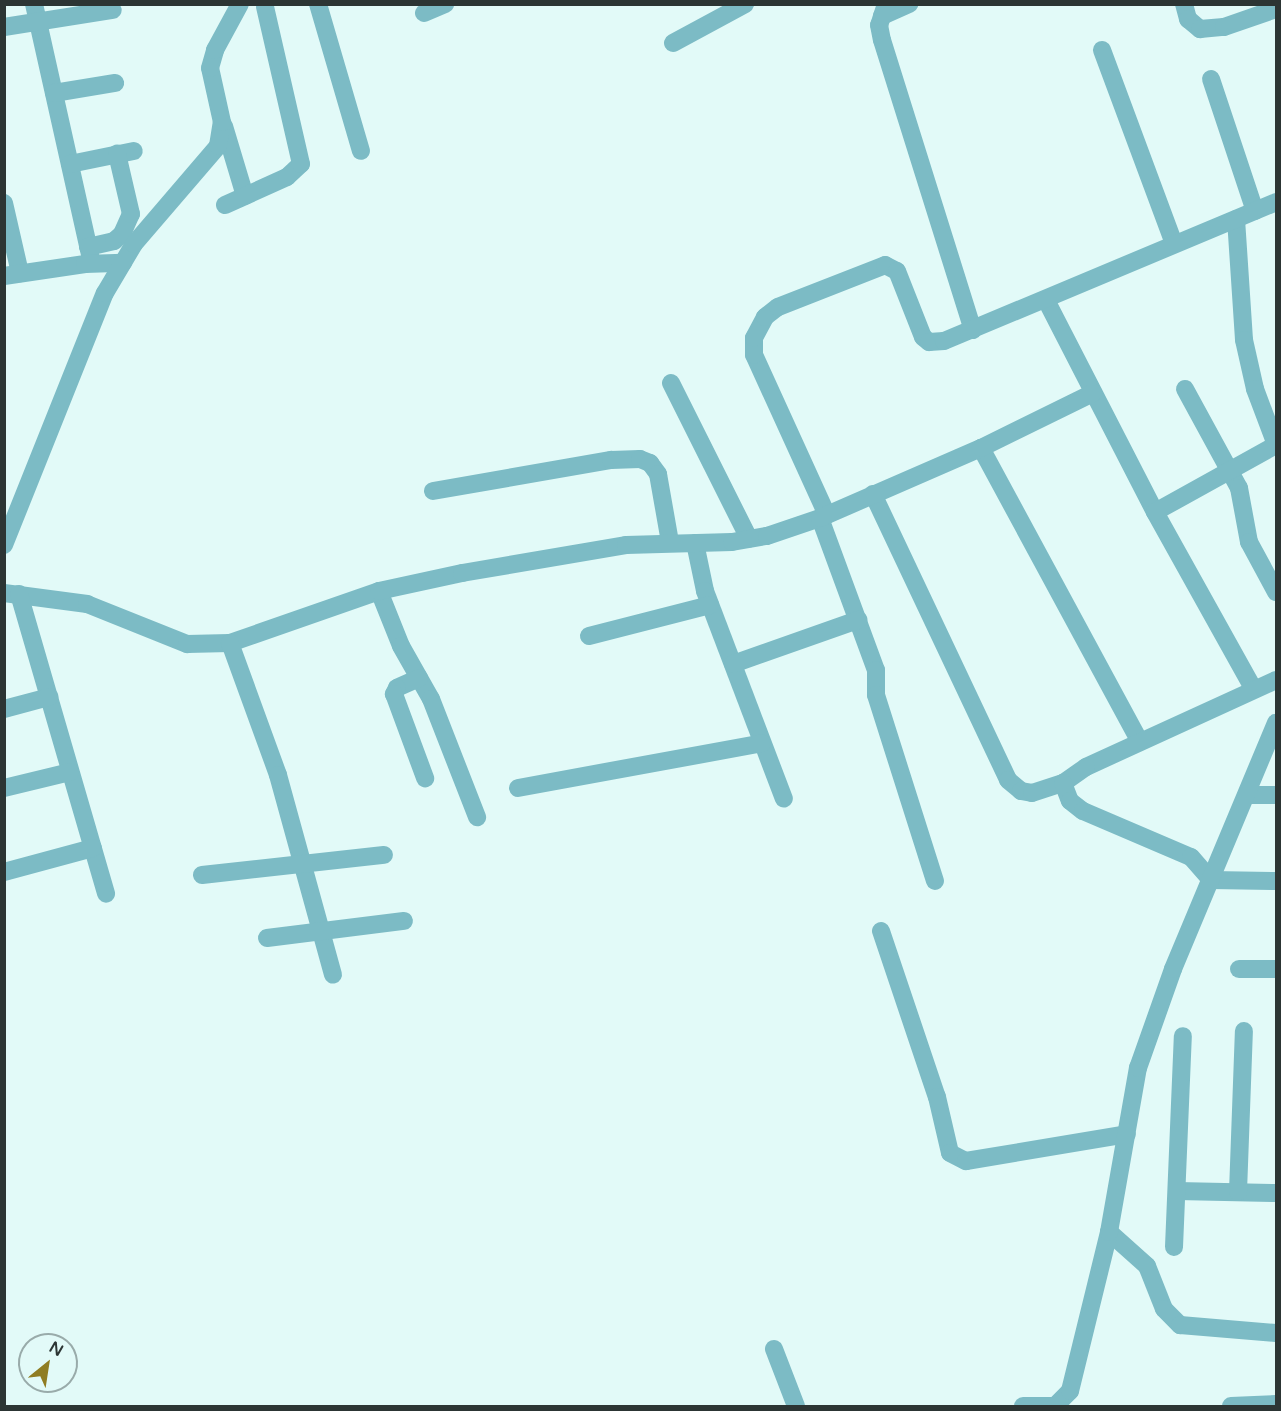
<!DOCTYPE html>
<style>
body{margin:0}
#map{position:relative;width:1281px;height:1411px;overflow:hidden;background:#e2faf8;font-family:"Varela Round",sans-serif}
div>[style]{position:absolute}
.minor>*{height:18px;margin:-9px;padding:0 9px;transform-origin:9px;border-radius:9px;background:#7cbbc5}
span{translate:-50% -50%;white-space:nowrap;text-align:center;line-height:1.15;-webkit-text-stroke:5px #e2faf8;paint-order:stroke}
.frame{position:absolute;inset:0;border:6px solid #2c3534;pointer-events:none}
.north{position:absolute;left:18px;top:1333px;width:60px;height:60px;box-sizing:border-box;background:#e2faf8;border:2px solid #99abaa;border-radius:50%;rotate:30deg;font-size:16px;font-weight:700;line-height:24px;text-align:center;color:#2c3534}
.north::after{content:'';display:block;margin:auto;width:21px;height:27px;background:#907d23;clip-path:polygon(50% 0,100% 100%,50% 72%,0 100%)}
</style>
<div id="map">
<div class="minor">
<div style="left:34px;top:4px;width:265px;rotate:77.4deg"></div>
<div style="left:318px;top:4px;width:153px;rotate:73.7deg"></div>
<div style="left:886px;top:4px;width:22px;rotate:108deg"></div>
<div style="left:879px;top:25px;width:15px;rotate:79deg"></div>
<div style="left:882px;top:40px;width:304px;rotate:72.6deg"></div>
<div style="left:1184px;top:4px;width:16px;rotate:75deg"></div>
<div style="left:1188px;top:19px;width:16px;rotate:40deg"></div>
<div style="left:1200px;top:29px;width:24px;rotate:-5deg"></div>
<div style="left:1224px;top:27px;width:55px;rotate:-19.1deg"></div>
<div style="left:424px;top:13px;width:23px;rotate:-23deg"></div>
<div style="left:882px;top:16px;width:30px;rotate:-24deg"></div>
<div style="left:4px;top:27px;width:110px;rotate:-8.9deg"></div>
<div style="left:673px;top:43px;width:82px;rotate:-28.4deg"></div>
<div style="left:1102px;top:50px;width:207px;rotate:69.6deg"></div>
<div style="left:1211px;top:79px;width:139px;rotate:71.6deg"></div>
<div style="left:54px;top:93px;width:62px;rotate:-9.3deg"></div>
<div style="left:224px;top:126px;width:73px;rotate:73.3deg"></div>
<div style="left:70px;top:164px;width:65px;rotate:-11.5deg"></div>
<div style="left:4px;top:203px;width:72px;rotate:77.1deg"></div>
<div style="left:225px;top:205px;width:68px;rotate:-24.3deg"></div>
<div style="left:287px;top:177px;width:19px;rotate:-43deg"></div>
<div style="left:301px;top:164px;width:161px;rotate:-102.9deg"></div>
<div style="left:1236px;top:219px;width:121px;rotate:86.2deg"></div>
<div style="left:1244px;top:340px;width:50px;rotate:77.3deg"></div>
<div style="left:1255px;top:389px;width:60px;rotate:69.4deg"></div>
<div style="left:88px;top:247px;width:27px;rotate:-13deg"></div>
<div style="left:114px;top:241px;width:11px;rotate:-41deg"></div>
<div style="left:122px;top:234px;width:22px;rotate:-66deg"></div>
<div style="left:131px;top:214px;width:62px;rotate:-103.1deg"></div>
<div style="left:4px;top:276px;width:82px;rotate:-8.4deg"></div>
<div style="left:85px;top:264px;width:38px;rotate:-2deg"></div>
<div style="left:1046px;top:300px;width:238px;rotate:62.8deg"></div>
<div style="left:1155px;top:512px;width:201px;rotate:60.9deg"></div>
<div style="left:671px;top:383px;width:174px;rotate:63.4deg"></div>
<div style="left:1185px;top:389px;width:113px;rotate:61.4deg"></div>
<div style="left:1239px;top:488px;width:55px;rotate:79.5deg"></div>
<div style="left:1249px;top:542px;width:57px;rotate:61.6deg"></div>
<div style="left:981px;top:448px;width:334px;rotate:61.6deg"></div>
<div style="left:433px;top:491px;width:181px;rotate:-9.9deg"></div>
<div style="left:611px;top:460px;width:29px;rotate:-2deg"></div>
<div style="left:640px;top:459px;width:11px;rotate:22deg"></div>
<div style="left:650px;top:463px;width:14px;rotate:54deg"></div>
<div style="left:658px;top:474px;width:69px;rotate:80deg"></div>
<div style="left:873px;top:494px;width:316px;rotate:64.7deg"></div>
<div style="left:1008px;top:780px;width:17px;rotate:40deg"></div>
<div style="left:1021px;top:791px;width:11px;rotate:10deg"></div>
<div style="left:1032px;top:793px;width:33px;rotate:-18deg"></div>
<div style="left:1155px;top:512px;width:138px;rotate:-29deg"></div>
<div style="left:827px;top:515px;width:176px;rotate:-114.5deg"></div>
<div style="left:754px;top:355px;width:17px;rotate:-90deg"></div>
<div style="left:754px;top:338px;width:24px;rotate:-62deg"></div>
<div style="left:765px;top:317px;width:16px;rotate:-38deg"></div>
<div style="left:778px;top:307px;width:115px;rotate:-21.4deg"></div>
<div style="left:885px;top:265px;width:13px;rotate:27deg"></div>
<div style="left:897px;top:271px;width:71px;rotate:68.5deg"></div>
<div style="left:923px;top:337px;width:8px;rotate:40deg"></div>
<div style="left:929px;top:342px;width:15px;rotate:-4deg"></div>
<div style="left:944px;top:341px;width:360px;rotate:-22.7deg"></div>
<div style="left:820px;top:518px;width:162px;rotate:69.8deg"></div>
<div style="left:876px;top:670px;width:25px;rotate:90deg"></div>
<div style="left:876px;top:695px;width:195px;rotate:72.4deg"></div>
<div style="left:695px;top:543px;width:49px;rotate:78.2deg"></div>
<div style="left:705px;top:591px;width:222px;rotate:69.2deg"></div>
<div style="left:4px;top:545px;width:271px;rotate:-68.2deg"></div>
<div style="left:105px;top:293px;width:57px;rotate:-59.4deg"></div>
<div style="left:134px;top:244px;width:129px;rotate:-49.4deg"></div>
<div style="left:218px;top:146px;width:24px;rotate:-81deg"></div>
<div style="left:222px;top:122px;width:55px;rotate:-102.5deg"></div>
<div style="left:210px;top:68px;width:19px;rotate:-74deg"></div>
<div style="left:215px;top:50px;width:52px;rotate:-61.5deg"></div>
<div style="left:379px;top:591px;width:59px;rotate:68.2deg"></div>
<div style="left:401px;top:646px;width:61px;rotate:60.5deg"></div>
<div style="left:431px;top:699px;width:127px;rotate:68.7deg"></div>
<div style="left:4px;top:593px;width:84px;rotate:7.5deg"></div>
<div style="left:87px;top:604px;width:108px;rotate:21.8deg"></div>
<div style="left:187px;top:644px;width:43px;rotate:-1.3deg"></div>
<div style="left:230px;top:643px;width:158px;rotate:-19.2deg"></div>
<div style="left:379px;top:591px;width:85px;rotate:-12.2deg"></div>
<div style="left:462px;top:573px;width:166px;rotate:-9.7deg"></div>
<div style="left:626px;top:545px;width:106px;rotate:-1.6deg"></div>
<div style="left:732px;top:542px;width:36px;rotate:-10deg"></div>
<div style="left:767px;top:536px;width:56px;rotate:-18.8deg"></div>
<div style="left:820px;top:518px;width:176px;rotate:-23.5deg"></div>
<div style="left:981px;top:448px;width:125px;rotate:-26.2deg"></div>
<div style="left:19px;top:594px;width:312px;rotate:73.8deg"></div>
<div style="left:589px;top:636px;width:125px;rotate:-14.4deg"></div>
<div style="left:230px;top:643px;width:140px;rotate:70deg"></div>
<div style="left:278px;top:775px;width:207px;rotate:74.6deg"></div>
<div style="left:733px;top:664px;width:133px;rotate:-19.4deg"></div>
<div style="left:419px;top:678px;width:24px;rotate:156deg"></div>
<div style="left:397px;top:688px;width:7px;rotate:117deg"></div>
<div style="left:394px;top:694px;width:90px;rotate:69.7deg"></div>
<div style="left:1276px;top:680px;width:209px;rotate:155.4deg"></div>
<div style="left:1086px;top:767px;width:28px;rotate:145deg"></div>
<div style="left:1063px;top:783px;width:19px;rotate:69deg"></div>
<div style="left:1070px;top:801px;width:16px;rotate:38deg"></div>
<div style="left:1083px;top:811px;width:117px;rotate:23.1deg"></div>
<div style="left:1191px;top:857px;width:30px;rotate:49deg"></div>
<div style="left:1211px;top:880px;width:65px;rotate:0.9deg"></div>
<div style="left:4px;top:709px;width:47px;rotate:-14.9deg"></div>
<div style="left:4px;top:788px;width:68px;rotate:-13.6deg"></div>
<div style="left:518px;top:788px;width:248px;rotate:-10.4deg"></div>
<div style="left:1247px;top:795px;width:29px"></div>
<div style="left:4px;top:872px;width:92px;rotate:-15.1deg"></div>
<div style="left:202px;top:875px;width:183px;rotate:-6.3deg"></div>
<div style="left:881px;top:931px;width:175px;rotate:71.4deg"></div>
<div style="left:937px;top:1097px;width:57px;rotate:76.9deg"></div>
<div style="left:950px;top:1153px;width:18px;rotate:27deg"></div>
<div style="left:966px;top:1161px;width:163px;rotate:-9.5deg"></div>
<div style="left:267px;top:938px;width:138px;rotate:-7.1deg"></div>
<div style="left:1239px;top:969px;width:37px"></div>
<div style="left:1177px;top:1191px;width:99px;rotate:1.2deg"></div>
<div style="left:1238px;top:1192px;width:161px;rotate:-87.9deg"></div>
<div style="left:1109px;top:1232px;width:51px;rotate:41.8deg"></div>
<div style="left:1147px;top:1266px;width:46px;rotate:68.4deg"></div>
<div style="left:1164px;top:1309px;width:23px;rotate:45deg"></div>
<div style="left:1180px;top:1325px;width:96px;rotate:4.8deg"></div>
<div style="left:1174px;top:1247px;width:211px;rotate:-87.6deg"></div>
<div style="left:774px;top:1349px;width:61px;rotate:68.9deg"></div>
<div style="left:1023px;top:1406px;width:32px"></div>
<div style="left:1055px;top:1406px;width:21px;rotate:-45deg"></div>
<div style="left:1070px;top:1391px;width:164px;rotate:-76.2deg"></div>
<div style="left:1109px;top:1232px;width:167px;rotate:-80deg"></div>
<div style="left:1138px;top:1068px;width:105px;rotate:-70.5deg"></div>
<div style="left:1173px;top:969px;width:267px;rotate:-67.3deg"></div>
<div style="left:1231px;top:1406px;width:45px;rotate:-2.5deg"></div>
</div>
<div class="frame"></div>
<div class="north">N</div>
</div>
